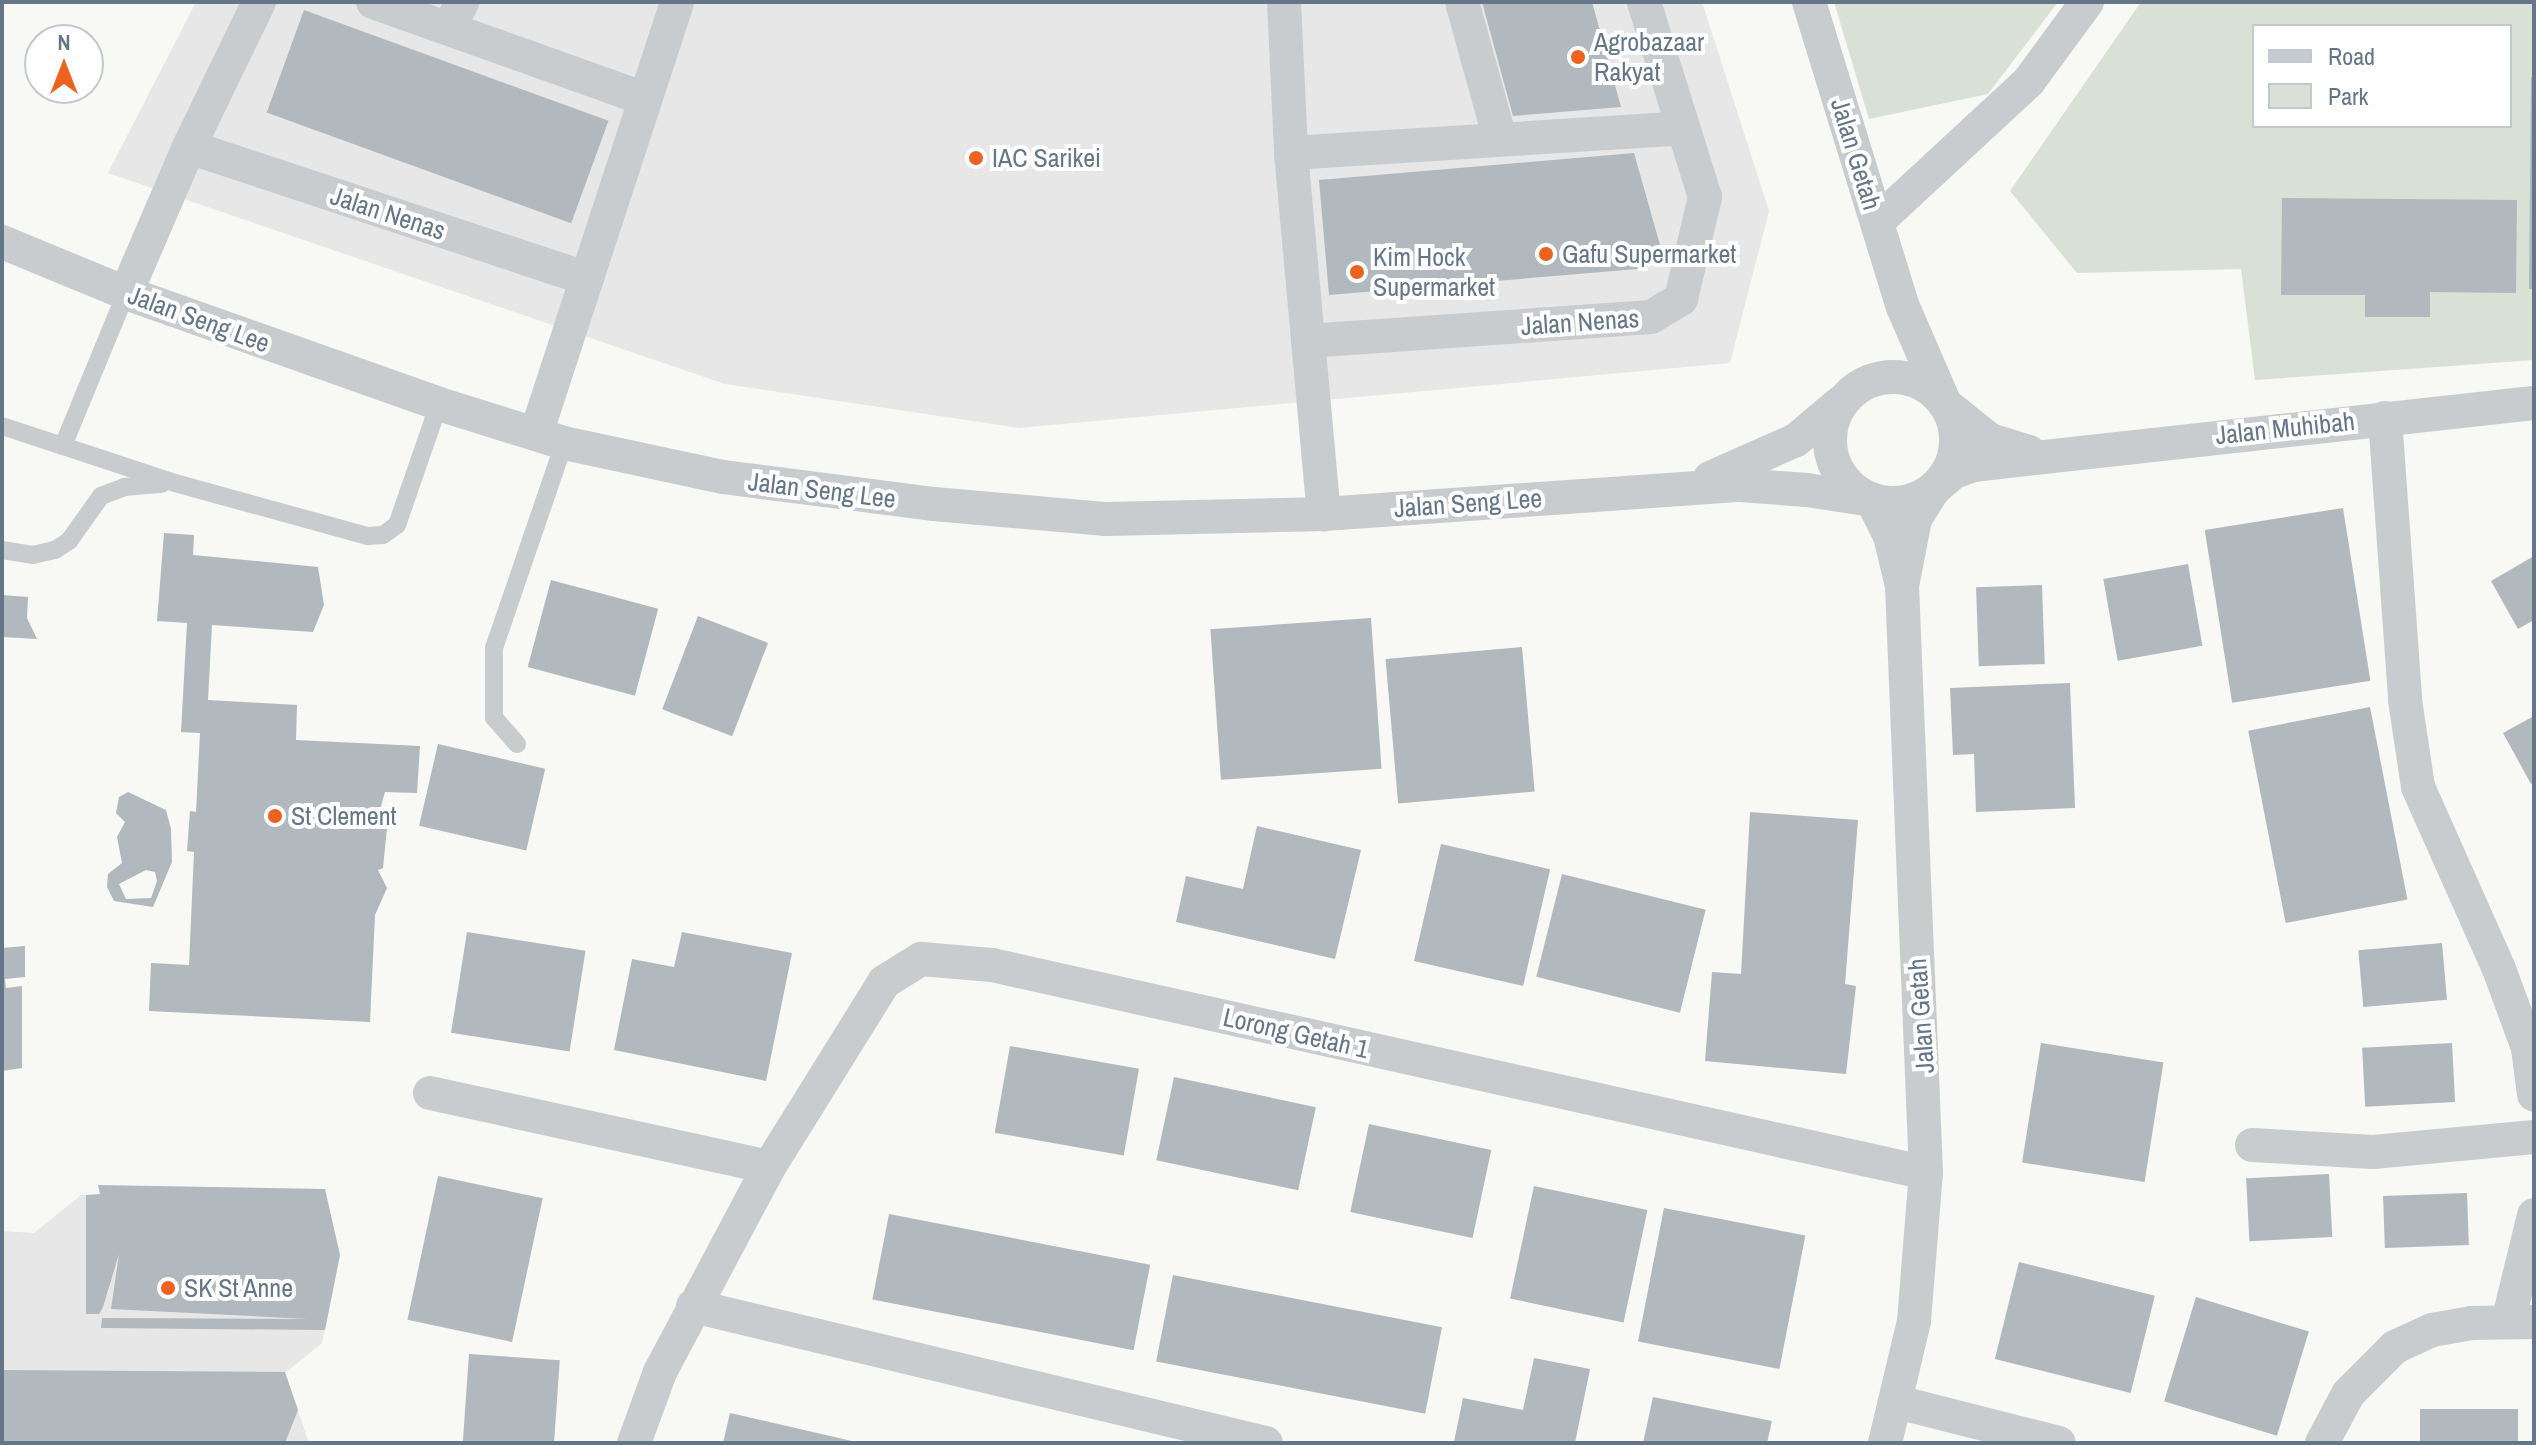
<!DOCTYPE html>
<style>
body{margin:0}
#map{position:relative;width:2536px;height:1445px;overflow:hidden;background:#f8f8f5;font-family:"Archivo Narrow",sans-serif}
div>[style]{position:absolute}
.built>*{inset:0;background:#e6e7e6}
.green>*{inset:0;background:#d9e1d6}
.building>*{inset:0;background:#b1b8be;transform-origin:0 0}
.service>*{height:18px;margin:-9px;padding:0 9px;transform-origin:9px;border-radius:9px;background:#c8cccf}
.minor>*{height:34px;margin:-17px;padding:0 17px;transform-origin:17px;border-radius:17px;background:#c8cccf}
.minor>.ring{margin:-17px;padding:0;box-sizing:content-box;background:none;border:34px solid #c8cccf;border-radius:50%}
.dots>*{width:22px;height:22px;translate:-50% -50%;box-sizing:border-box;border:4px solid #fff;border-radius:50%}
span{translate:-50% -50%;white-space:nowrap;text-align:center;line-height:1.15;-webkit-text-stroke:8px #fff;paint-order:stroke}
.poi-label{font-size:26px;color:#657688}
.left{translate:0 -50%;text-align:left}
.street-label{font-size:26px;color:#657688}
.frame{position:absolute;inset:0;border:4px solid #657688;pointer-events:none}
.legend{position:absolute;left:2252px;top:24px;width:260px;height:104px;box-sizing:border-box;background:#fff;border:2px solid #c1c8cf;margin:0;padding:10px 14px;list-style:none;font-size:24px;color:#657688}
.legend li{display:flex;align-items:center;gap:16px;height:40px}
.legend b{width:40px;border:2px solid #c1c8cf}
.north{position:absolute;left:24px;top:24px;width:80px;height:80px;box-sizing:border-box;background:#fff;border:2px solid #c1c8cf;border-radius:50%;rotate:0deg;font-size:22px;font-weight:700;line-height:32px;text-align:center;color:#657688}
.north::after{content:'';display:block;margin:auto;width:28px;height:36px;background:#ee6220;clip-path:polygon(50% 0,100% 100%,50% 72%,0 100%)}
</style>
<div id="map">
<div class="built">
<div style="clip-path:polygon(196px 2px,1702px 2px,1769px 211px,1730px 363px,1019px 428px,725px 384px,108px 173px)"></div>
<div style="clip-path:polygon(81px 1195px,325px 1198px,340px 1255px,322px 1343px,285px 1373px,309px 1443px,2px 1443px,2px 1231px,34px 1233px)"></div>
</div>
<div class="green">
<div style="clip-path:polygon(1834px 2px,2058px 2px,1988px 94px,1869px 119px)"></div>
<div style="clip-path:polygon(evenodd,2141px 2px,2534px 2px,2534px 360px,2255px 380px,2241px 269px,2077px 273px,2010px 191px,2141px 2px,2254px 26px,2510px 26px,2510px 126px,2254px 126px,2254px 26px)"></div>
</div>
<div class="building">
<div style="clip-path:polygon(1482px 2px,1592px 2px,1621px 107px,1513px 116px)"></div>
<div style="left:304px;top:10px;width:324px;height:109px;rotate:20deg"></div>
<div style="clip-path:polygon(2531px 77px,2534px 77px,2534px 289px,2529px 289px)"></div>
<div style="clip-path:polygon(1634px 153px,1660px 245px,1638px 269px,1329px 295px,1319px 180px)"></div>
<div style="clip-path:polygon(2282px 198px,2517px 200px,2516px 293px,2430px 292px,2430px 317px,2365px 317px,2365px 295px,2281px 295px)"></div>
<div style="left:2343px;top:508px;width:175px;height:140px;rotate:81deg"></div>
<div style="clip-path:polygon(164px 533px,194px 535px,193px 555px,318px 567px,324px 605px,313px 632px,212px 625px,208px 700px,297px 705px,296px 740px,420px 746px,417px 793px,385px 792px,380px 810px,380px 827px,387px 828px,383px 868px,378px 870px,387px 888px,375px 915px,370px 1022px,149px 1011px,151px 963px,189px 965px,194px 852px,187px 851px,190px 811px,196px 812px,200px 733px,181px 732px,187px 623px,157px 621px)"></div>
<div style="clip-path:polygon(2534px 556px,2534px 620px,2518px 629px,2491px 581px)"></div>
<div style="left:2188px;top:564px;width:83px;height:86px;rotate:80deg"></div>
<div style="left:551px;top:580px;width:111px;height:90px;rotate:15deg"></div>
<div style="left:2042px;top:585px;width:79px;height:66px;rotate:88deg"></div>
<div style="clip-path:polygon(2px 595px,28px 597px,27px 618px,37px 639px,2px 637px)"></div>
<div style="left:698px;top:616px;width:75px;height:100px;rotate:21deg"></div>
<div style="left:1371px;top:618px;width:151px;height:161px;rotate:86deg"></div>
<div style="left:1522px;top:647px;width:145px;height:137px;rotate:85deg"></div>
<div style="clip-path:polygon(2070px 683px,2075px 808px,1976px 812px,1974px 754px,1953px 755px,1950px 688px)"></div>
<div style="left:2370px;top:707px;width:196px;height:124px;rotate:79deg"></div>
<div style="clip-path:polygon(2534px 716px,2534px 782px,2531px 784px,2503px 733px)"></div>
<div style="left:438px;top:744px;width:110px;height:84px;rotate:13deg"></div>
<div style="clip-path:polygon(evenodd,128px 792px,166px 810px,171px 829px,172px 862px,153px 907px,114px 901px,107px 887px,108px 874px,122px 863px,117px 837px,125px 822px,116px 813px,119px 797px,128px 792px,146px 870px,155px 872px,157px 881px,151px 898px,126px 899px,119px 884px,146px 870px)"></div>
<div style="clip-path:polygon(1750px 812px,1858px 820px,1845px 984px,1856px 986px,1846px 1074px,1705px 1061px,1712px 972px,1741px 974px)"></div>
<div style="clip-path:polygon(1257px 826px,1361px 850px,1335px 959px,1176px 922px,1186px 876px,1243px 889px)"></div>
<div style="left:1441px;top:844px;width:112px;height:120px;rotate:13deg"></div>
<div style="left:1562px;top:874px;width:148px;height:106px;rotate:14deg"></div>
<div style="left:467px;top:932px;width:120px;height:102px;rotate:9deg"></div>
<div style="clip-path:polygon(682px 932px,792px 953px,766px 1081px,614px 1050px,632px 959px,674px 967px)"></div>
<div style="left:2442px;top:943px;width:57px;height:84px;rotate:85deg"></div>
<div style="clip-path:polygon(25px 946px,25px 977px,5px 979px,6px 988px,22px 986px,22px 1068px,2px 1071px,2px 948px)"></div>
<div style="left:2041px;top:1043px;width:124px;height:121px;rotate:9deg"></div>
<div style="left:2452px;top:1043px;width:59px;height:90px;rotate:87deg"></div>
<div style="left:1010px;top:1046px;width:131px;height:88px;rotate:10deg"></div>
<div style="left:1174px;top:1077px;width:145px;height:85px;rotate:12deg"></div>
<div style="left:1369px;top:1124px;width:125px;height:90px;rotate:12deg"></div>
<div style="left:2329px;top:1174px;width:63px;height:83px;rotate:87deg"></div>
<div style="left:438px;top:1176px;width:107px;height:147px;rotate:12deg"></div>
<div style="clip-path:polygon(98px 1185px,325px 1189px,340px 1255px,325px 1330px,101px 1328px,102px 1318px,308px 1319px,111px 1309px,119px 1254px,103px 1307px,99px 1314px,86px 1314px,86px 1195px,100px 1194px)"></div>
<div style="left:1534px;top:1186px;width:116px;height:115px;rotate:12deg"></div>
<div style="left:2467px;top:1193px;width:52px;height:84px;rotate:88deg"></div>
<div style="left:1664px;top:1208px;width:144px;height:136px;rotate:11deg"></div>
<div style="left:889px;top:1214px;width:266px;height:87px;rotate:11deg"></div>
<div style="left:2019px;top:1262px;width:140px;height:100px;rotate:14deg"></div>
<div style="left:1173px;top:1275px;width:274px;height:88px;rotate:11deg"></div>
<div style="left:2196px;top:1297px;width:118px;height:109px;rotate:17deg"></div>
<div style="left:469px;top:1354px;width:91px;height:89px;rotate:4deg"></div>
<div style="clip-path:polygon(1534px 1358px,1590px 1369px,1575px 1443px,1454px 1442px,1463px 1398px,1523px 1410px)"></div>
<div style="clip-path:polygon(2px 1370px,285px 1372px,298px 1410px,285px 1443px,2px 1443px)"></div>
<div style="clip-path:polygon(1653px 1397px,1772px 1421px,1767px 1443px,1643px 1443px)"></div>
<div style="left:2518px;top:1409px;width:34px;height:98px;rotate:90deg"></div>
<div style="clip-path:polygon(730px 1413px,856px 1442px,856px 1443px,723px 1443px)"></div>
</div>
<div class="service">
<div style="left:126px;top:293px;width:165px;rotate:112.4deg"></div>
<div style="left:63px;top:446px;width:118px;rotate:18.3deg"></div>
<div style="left:175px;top:483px;width:200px;rotate:15.4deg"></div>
<div style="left:368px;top:536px;width:15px;rotate:-4deg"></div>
<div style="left:383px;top:535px;width:17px;rotate:-36deg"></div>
<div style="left:397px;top:525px;width:128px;rotate:-70.9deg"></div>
<div style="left:2px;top:426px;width:64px;rotate:18.2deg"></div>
<div style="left:2px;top:550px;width:31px;rotate:9deg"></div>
<div style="left:33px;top:555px;width:23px;rotate:-13deg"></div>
<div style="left:55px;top:550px;width:17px;rotate:-33deg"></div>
<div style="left:69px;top:541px;width:55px;rotate:-54.6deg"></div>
<div style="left:101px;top:496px;width:25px;rotate:-21deg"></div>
<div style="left:124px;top:487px;width:38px;rotate:-5deg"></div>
<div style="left:517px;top:744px;width:35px;rotate:-131deg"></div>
<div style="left:494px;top:718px;width:70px;rotate:-90deg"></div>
<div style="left:494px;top:648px;width:217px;rotate:-71.1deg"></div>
</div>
<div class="minor">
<div style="left:259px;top:2px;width:161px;rotate:115.8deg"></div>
<div style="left:189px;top:147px;width:419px;rotate:18.3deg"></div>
<div style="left:373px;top:2px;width:289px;rotate:19.6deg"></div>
<div style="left:1284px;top:2px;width:151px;rotate:87.3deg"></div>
<div style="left:1291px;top:153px;width:363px;rotate:84.8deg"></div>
<div style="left:1462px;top:2px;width:142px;rotate:74.5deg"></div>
<div style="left:1809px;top:2px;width:319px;rotate:72.9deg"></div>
<div style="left:1903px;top:307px;width:106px;rotate:66.6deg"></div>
<div style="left:1945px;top:404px;width:58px;rotate:38.7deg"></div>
<div style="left:1990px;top:440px;width:41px;rotate:17.1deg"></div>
<div style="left:449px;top:28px;width:29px;rotate:-63deg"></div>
<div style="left:1291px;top:153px;width:393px;rotate:-3.6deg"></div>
<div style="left:1877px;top:222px;width:207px;rotate:-42.8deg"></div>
<div style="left:2029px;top:81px;width:98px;rotate:-53.7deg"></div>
<div style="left:2px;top:242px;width:134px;rotate:22.4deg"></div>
<div style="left:126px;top:293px;width:332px;rotate:19.5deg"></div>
<div style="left:439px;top:404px;width:131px;rotate:17.3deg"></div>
<div style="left:564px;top:443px;width:163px;rotate:12.1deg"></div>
<div style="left:723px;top:477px;width:213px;rotate:7.3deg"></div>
<div style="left:934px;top:504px;width:173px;rotate:5deg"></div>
<div style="left:1106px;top:519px;width:218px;rotate:-1.3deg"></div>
<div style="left:1324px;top:514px;width:417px;rotate:-4deg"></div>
<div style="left:1740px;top:485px;width:67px;rotate:4.3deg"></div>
<div style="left:1807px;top:490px;width:66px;rotate:8.7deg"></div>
<div style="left:1872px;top:500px;width:40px;rotate:63.4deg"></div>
<div style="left:1890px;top:536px;width:51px;rotate:76.5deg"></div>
<div style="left:126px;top:293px;width:159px;rotate:-66.7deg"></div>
<div style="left:1308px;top:341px;width:344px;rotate:-4deg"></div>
<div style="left:1651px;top:317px;width:35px;rotate:-31deg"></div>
<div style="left:1681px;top:299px;width:105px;rotate:-76.8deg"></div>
<div style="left:1705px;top:197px;width:204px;rotate:-107.4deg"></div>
<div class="ring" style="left:1830px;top:377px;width:92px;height:92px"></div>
<div style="left:2385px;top:418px;width:283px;rotate:85.9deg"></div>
<div style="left:2405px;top:700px;width:88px;rotate:81.5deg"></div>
<div style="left:2418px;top:787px;width:199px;rotate:66deg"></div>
<div style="left:2499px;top:969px;width:84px;rotate:69.8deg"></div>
<div style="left:2528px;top:1048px;width:47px;rotate:82.7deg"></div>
<div style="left:536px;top:434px;width:454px;rotate:-71.9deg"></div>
<div style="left:1710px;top:478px;width:94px;rotate:-23.8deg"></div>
<div style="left:1796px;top:440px;width:57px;rotate:-40.1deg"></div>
<div style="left:430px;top:1093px;width:347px;rotate:12.3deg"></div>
<div style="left:2252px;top:1145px;width:121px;rotate:3.3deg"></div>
<div style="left:2373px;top:1152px;width:162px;rotate:-5.3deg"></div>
<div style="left:693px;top:1306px;width:589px;rotate:13.45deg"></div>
<div style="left:2508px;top:1322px;width:110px;rotate:-76.3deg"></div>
<div style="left:1897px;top:1402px;width:167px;rotate:14.2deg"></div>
<div style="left:634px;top:1443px;width:76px;rotate:-69.9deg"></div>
<div style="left:660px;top:1372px;width:232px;rotate:-62deg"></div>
<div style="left:769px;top:1167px;width:218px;rotate:-58.1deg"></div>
<div style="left:884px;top:982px;width:44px;rotate:-31.9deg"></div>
<div style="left:921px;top:959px;width:71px;rotate:4.8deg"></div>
<div style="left:992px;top:965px;width:957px;rotate:12.55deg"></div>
<div style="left:1885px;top:1443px;width:125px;rotate:-76.6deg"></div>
<div style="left:1914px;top:1321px;width:148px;rotate:-85.4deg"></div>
<div style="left:1926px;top:1173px;width:587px;rotate:-92.34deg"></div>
<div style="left:1902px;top:586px;width:68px;rotate:-79deg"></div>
<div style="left:1915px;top:519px;width:34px;rotate:-58deg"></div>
<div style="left:1933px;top:490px;width:28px;rotate:-41deg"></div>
<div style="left:1954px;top:472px;width:20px;rotate:-20deg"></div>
<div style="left:1973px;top:465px;width:564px;rotate:-6.31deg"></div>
<div style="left:2322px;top:1443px;width:55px;rotate:-62deg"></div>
<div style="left:2348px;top:1394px;width:66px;rotate:-45deg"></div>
<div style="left:2395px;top:1347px;width:41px;rotate:-24.7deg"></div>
<div style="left:2432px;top:1330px;width:39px;rotate:-10deg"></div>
<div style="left:2470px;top:1323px;width:64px;rotate:-0.9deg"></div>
</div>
<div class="dots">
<div style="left:1578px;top:57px;background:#ee6220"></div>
<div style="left:976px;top:158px;background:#ee6220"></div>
<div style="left:1546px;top:254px;background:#ee6220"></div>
<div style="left:1357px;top:272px;background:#ee6220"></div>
<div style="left:275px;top:816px;background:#ee6220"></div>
<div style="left:168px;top:1288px;background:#ee6220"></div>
</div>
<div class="poi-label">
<span class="left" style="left:1594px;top:57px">Agrobazaar<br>Rakyat</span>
<span class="left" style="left:992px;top:158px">IAC Sarikei</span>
<span class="left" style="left:1562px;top:254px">Gafu Supermarket</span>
<span class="left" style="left:1373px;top:272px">Kim Hock<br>Supermarket</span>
<span class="left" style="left:291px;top:816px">St Clement</span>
<span class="left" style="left:184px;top:1288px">SK St Anne</span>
</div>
<div class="street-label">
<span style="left:1856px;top:154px;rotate:73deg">Jalan Getah</span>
<span style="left:388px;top:213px;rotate:18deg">Jalan Nenas</span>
<span style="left:199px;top:319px;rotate:20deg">Jalan Seng Lee</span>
<span style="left:1580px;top:322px;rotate:-4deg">Jalan Nenas</span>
<span style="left:2285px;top:428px;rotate:-6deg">Jalan Muhibah</span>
<span style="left:822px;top:490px;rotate:7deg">Jalan Seng Lee</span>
<span style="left:1468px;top:503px;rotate:-4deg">Jalan Seng Lee</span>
<span style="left:1921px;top:1016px;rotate:-94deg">Jalan Getah</span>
<span style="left:1296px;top:1033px;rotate:13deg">Lorong Getah 1</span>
</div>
<div class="frame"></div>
<ul class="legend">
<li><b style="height:10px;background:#c8cccf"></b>Road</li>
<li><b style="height:22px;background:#d9e1d6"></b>Park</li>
</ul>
<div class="north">N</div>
</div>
